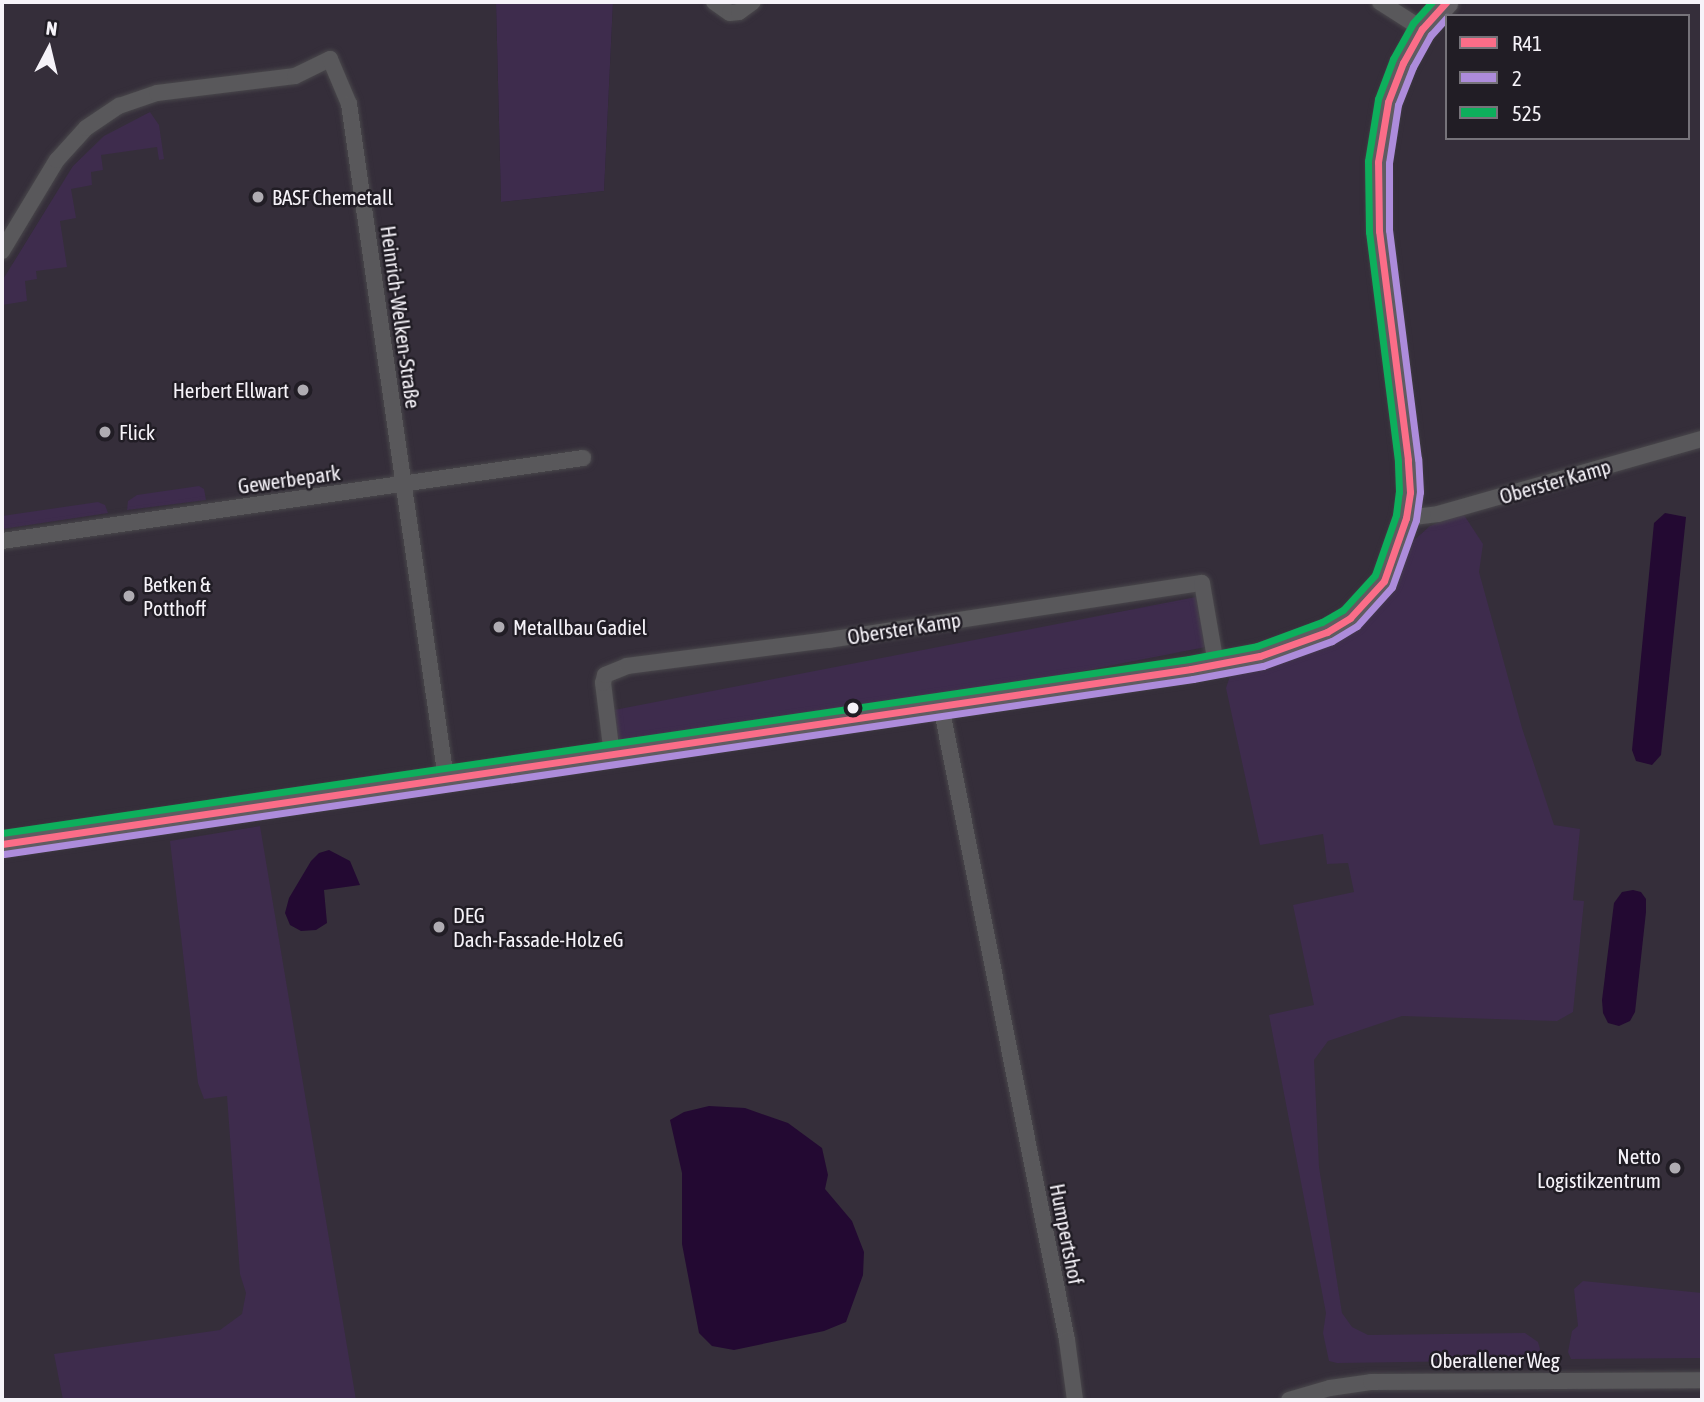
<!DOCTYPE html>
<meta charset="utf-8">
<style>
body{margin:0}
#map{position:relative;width:1704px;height:1402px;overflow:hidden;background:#2b292d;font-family:"Asap Condensed",sans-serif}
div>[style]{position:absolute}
.built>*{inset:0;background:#352e3a}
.green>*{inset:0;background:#3e2c4d;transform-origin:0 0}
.water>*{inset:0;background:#230932}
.roads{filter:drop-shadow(0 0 2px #49474b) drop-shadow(0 0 2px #49474b)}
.minor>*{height:16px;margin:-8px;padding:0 8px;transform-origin:8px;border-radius:8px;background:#59585b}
.secondary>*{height:23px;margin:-11.5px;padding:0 11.5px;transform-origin:11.5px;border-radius:11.5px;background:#5f5c61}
.bus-1>*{height:7px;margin:-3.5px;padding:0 3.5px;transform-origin:3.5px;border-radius:3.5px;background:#fb6d88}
.bus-2>*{height:7px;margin:-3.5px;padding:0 3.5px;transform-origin:3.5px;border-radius:3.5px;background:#ad8cdb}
.bus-3>*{height:7px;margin:-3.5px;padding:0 3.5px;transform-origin:3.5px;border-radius:3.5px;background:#0daf5c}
.dots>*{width:19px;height:19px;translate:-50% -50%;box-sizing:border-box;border:4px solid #211d25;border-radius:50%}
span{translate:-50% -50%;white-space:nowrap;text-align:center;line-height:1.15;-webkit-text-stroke:5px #211d25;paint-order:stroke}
.poi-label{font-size:21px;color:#f6f3f9}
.left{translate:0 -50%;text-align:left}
.right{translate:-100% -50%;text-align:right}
.street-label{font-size:21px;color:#f6f3f9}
.frame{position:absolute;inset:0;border:4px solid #f6f3f9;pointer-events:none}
.legend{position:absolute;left:1445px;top:14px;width:245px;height:126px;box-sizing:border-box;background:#211d25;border:2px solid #76737a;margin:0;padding:9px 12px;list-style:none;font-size:21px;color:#f6f3f9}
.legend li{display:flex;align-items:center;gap:14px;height:35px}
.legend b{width:35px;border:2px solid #76737a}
.north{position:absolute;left:14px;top:14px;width:70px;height:70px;-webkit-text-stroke:5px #211d25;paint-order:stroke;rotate:7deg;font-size:19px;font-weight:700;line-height:28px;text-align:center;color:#f6f3f9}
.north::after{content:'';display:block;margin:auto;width:24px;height:32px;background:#f6f3f9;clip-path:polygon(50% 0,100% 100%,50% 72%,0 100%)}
</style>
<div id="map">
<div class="built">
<div style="clip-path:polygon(evenodd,2px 2px,496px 2px,501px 202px,604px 191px,613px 2px,1702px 2px,1702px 1400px,2px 1400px,2px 2px,1447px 16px,1688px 16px,1688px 138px,1447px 138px,1447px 16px)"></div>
</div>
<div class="green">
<div style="clip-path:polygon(496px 2px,613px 2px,604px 191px,501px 202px)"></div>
<div style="clip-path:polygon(150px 112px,159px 125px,164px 159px,159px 160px,157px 147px,101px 155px,103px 170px,91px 172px,92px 185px,71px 189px,76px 218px,60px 221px,67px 267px,36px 271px,37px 279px,25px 281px,27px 301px,2px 305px,2px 281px,73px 166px,104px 136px)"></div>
<div style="clip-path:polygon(199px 486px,204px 489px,206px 500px,127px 510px,128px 501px,137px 495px)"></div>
<div style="clip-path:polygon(98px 502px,105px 505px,108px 513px,2px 529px,2px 516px)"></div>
<div style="clip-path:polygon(1462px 512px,1483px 544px,1479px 572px,1522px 728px,1554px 825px,1580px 829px,1573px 900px,1584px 901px,1573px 1012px,1557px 1021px,1402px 1016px,1328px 1041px,1314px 1060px,1319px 1167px,1342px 1313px,1352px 1327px,1368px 1335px,1525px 1333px,1538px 1342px,1540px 1349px,1537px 1360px,1337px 1363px,1329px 1361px,1323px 1333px,1326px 1313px,1269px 1015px,1314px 1005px,1293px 905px,1354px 892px,1348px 863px,1327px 864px,1323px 834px,1260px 845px,1226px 688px,1231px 673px,1304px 652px,1345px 634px,1390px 592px,1412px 542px,1430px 526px)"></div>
<div style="left:1196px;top:597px;width:51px;height:594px;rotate:79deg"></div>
<div style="clip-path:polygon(260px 826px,356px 1400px,63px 1400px,54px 1354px,220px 1330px,242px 1314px,246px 1293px,240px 1274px,227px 1096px,204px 1099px,198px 1083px,170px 841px)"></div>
<div style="clip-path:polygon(1583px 1281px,1702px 1293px,1702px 1358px,1571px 1359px,1568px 1352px,1572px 1331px,1578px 1326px,1574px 1289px)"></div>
</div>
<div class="water">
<div style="clip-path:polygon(1665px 513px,1686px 517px,1661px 755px,1652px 765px,1636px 761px,1632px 750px,1654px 523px)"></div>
<div style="clip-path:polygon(329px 850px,350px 861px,360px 885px,324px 890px,327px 923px,316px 930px,301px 931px,290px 925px,285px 913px,289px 898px,311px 861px,319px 853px)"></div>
<div style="clip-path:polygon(1633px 890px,1641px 892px,1646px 899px,1646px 912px,1635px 1012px,1630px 1021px,1619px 1026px,1608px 1023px,1603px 1013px,1602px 1000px,1614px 903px,1622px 892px)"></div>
<div style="clip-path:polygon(709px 1106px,745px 1108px,788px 1123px,822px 1148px,828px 1175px,825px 1189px,852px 1221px,864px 1252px,863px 1275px,846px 1322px,824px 1331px,734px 1350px,712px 1346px,699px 1333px,682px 1244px,682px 1173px,670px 1120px,684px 1112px)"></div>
</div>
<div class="roads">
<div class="minor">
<div style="left:714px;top:2px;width:19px;rotate:35deg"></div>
<div style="left:730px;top:13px;width:9px;rotate:-6deg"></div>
<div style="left:739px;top:12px;width:17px;rotate:-36deg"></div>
<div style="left:1380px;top:2px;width:50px;rotate:32.7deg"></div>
<div style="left:2px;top:251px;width:106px;rotate:-58.9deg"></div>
<div style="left:57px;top:160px;width:43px;rotate:-47.8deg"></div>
<div style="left:86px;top:128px;width:40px;rotate:-34deg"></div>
<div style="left:119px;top:106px;width:40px;rotate:-18.9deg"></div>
<div style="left:157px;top:93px;width:139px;rotate:-7deg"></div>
<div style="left:295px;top:76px;width:39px;rotate:-26deg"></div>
<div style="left:330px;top:59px;width:49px;rotate:67.1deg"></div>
<div style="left:349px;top:104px;width:682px;rotate:81.82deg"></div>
<div style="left:1406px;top:518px;width:32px;rotate:-7deg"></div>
<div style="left:1438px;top:514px;width:274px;rotate:-15.9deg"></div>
<div style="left:2px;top:541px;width:587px;rotate:-8.13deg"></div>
<div style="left:941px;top:706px;width:646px;rotate:78.76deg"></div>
<div style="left:1067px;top:1340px;width:61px;rotate:82.4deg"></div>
<div style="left:612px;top:755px;width:73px;rotate:-97.1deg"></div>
<div style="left:603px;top:683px;width:8px;rotate:-76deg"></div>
<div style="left:605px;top:675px;width:24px;rotate:-22deg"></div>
<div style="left:627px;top:666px;width:203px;rotate:-7.4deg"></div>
<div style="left:828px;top:640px;width:378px;rotate:-8.7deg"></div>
<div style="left:1202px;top:583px;width:82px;rotate:80.2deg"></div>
<div style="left:1289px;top:1400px;width:43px;rotate:-16.3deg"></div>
<div style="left:1330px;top:1388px;width:41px;rotate:-8.3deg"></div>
<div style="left:1371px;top:1382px;width:331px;rotate:-0.3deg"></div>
</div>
<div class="secondary">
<div style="left:2px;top:844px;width:1202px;rotate:-8.37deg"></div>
<div style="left:1191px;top:669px;width:70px;rotate:-10.7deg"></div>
<div style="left:1260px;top:656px;width:71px;rotate:-19.7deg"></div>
<div style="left:1327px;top:632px;width:27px;rotate:-31deg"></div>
<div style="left:1350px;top:618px;width:50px;rotate:-47.4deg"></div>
<div style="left:1384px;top:581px;width:67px;rotate:-70.8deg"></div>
<div style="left:1406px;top:518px;width:26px;rotate:-81deg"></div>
<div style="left:1410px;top:492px;width:32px;rotate:-94deg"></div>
<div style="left:1408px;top:460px;width:231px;rotate:-97.2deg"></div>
<div style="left:1379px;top:231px;width:69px;rotate:-90.8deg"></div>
<div style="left:1378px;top:162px;width:61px;rotate:-80.5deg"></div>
<div style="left:1388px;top:102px;width:42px;rotate:-69deg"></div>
<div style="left:1403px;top:63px;width:39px;rotate:-61deg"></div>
<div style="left:1422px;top:29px;width:36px;rotate:-48deg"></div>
</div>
</div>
<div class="bus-1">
<div style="left:2px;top:844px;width:1202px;rotate:-8.37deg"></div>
<div style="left:1191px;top:669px;width:70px;rotate:-10.7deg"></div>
<div style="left:1260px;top:656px;width:71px;rotate:-19.7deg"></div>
<div style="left:1327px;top:632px;width:27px;rotate:-31deg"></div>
<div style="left:1350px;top:618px;width:50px;rotate:-47.4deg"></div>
<div style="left:1384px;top:581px;width:67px;rotate:-70.8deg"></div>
<div style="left:1406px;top:518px;width:26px;rotate:-81deg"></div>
<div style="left:1410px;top:492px;width:32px;rotate:-94deg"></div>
<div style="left:1408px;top:460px;width:231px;rotate:-97.2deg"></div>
<div style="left:1379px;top:231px;width:69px;rotate:-90.8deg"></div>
<div style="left:1378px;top:162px;width:61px;rotate:-80.5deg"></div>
<div style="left:1388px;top:102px;width:42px;rotate:-69deg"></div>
<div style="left:1403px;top:63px;width:39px;rotate:-61deg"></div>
<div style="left:1422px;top:29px;width:36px;rotate:-48deg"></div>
</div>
<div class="bus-2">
<div style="left:4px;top:854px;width:1202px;rotate:-8.37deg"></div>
<div style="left:1193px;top:679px;width:71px;rotate:-10.5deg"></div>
<div style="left:1263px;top:666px;width:73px;rotate:-19.9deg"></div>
<div style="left:1332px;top:641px;width:29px;rotate:-31deg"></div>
<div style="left:1357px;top:626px;width:52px;rotate:-48.1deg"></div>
<div style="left:1392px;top:587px;width:71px;rotate:-70.3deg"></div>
<div style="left:1416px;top:520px;width:28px;rotate:-82deg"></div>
<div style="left:1420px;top:492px;width:33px;rotate:-93deg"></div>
<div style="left:1418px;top:459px;width:231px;rotate:-97.2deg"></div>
<div style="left:1389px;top:230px;width:67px;rotate:-90deg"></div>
<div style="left:1389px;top:163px;width:59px;rotate:-81.2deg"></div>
<div style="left:1398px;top:105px;width:41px;rotate:-68.5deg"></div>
<div style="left:1413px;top:67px;width:37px;rotate:-61deg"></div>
<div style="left:1431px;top:35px;width:24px;rotate:-48deg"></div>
</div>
<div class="bus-3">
<div style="left:2px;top:833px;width:1200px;rotate:-8.34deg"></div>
<div style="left:1189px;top:659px;width:69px;rotate:-10.8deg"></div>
<div style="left:1257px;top:646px;width:69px;rotate:-20.3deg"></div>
<div style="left:1322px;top:622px;width:24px;rotate:-30deg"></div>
<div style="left:1343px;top:610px;width:47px;rotate:-47.6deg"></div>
<div style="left:1375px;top:575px;width:64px;rotate:-70.7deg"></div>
<div style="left:1396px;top:515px;width:23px;rotate:-83deg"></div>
<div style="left:1399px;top:492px;width:31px;rotate:-92deg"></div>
<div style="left:1398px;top:461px;width:231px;rotate:-97.2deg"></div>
<div style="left:1369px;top:232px;width:71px;rotate:-90.8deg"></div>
<div style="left:1368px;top:161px;width:63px;rotate:-80.8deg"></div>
<div style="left:1378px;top:99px;width:43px;rotate:-69.4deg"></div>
<div style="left:1393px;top:59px;width:41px;rotate:-60.9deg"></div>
<div style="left:1413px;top:23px;width:28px;rotate:-48deg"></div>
</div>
<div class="dots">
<div style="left:258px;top:197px;background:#afacb2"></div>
<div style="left:303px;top:390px;background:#afacb2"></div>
<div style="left:105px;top:432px;background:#afacb2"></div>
<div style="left:129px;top:596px;background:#afacb2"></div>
<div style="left:499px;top:627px;background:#afacb2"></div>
<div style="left:853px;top:708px;background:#f6f3f9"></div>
<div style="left:439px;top:927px;background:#afacb2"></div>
<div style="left:1675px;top:1168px;background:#afacb2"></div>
</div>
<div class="poi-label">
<span class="left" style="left:272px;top:197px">BASF Chemetall</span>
<span class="right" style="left:289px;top:390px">Herbert Ellwart</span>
<span class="left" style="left:119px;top:432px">Flick</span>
<span class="left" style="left:143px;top:596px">Betken &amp;<br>Potthoff</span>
<span class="left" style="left:513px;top:627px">Metallbau Gadiel</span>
<span class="left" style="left:453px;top:927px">DEG<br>Dach-Fassade-Holz eG</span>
<span class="right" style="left:1661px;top:1168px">Netto<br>Logistikzentrum</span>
</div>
<div class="street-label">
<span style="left:401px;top:317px;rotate:82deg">Heinrich-Welken-Straße</span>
<span style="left:289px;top:479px;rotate:-8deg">Gewerbepark</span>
<span style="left:1555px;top:481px;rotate:-16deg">Oberster Kamp</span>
<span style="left:904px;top:628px;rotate:-9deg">Oberster Kamp</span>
<span style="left:1067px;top:1234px;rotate:79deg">Humpertshof</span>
<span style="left:1495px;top:1360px">Oberallener Weg</span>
</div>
<div class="frame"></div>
<ul class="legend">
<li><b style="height:9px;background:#fb6d88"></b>R41</li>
<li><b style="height:9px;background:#ad8cdb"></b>2</li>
<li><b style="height:9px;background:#0daf5c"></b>525</li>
</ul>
<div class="north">N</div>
</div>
